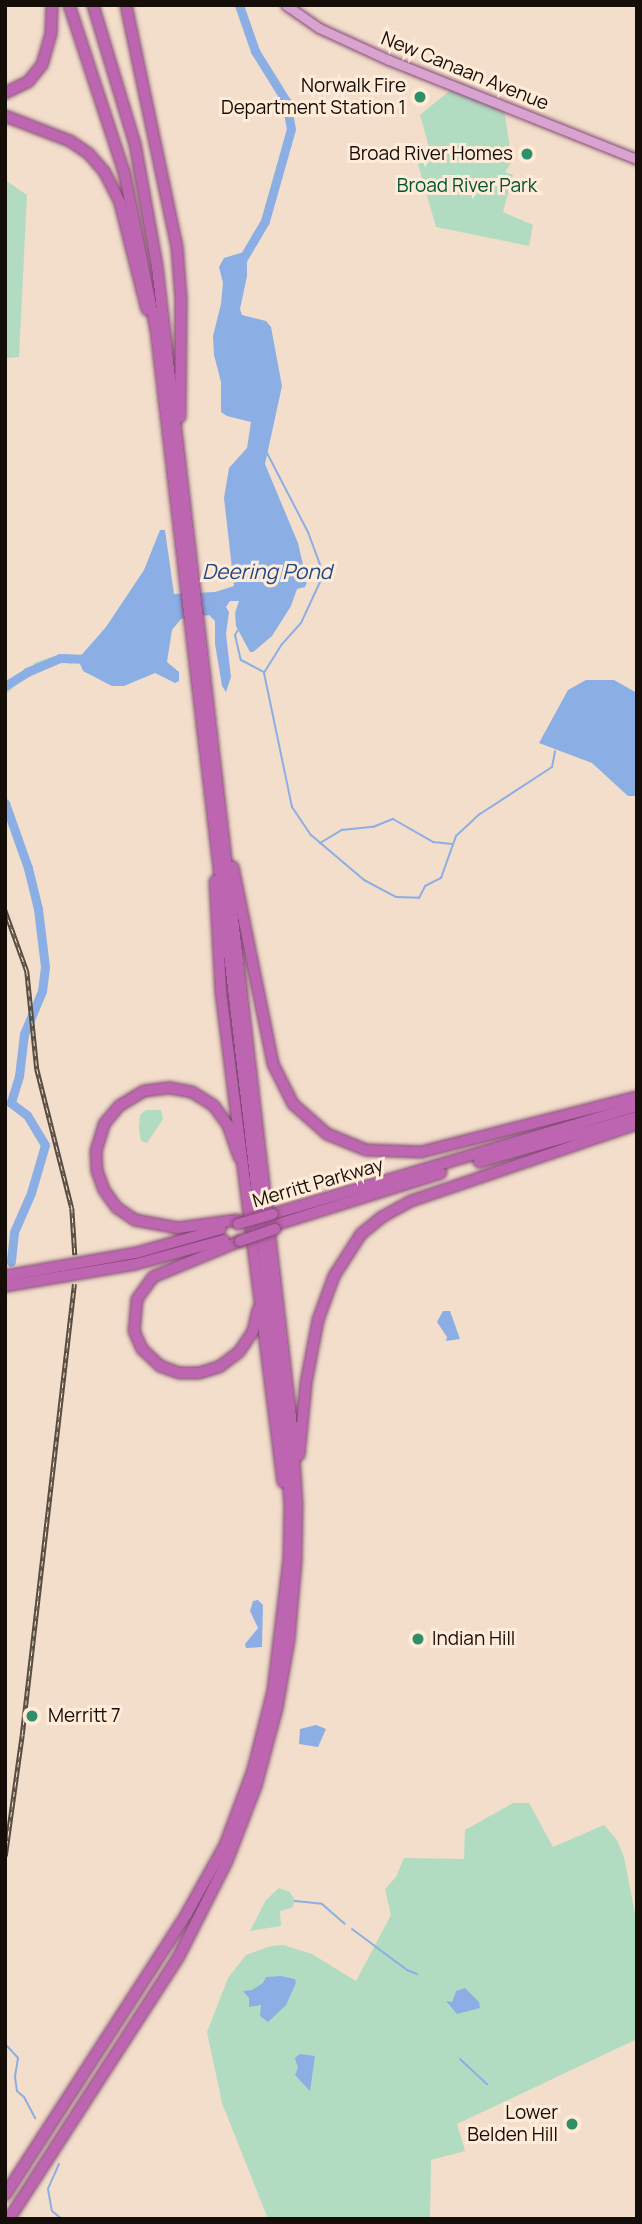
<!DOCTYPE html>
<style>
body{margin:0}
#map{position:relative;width:642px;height:2224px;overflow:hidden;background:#f2deca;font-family:Manrope,sans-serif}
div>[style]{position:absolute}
.green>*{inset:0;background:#b2dcc1}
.water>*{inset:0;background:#8bafe5}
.stream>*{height:2px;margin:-1px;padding:0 1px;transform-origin:1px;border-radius:1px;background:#8bafe5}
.river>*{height:9px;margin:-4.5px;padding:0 4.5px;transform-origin:4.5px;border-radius:4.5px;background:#8bafe5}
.roads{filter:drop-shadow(0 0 2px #834776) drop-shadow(0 0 2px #834776)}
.major>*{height:9px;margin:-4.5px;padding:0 4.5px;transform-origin:4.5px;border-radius:4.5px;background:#d8a3d0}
.highway>*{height:10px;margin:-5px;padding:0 5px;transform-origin:5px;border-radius:5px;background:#be65b1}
.rail>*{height:4.5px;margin-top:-2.25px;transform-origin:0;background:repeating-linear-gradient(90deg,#ffebd7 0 5px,#584d42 0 10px);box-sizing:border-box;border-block:2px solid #584d42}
.bridges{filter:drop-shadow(0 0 2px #834776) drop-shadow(0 0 2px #834776)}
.highway-bridge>*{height:10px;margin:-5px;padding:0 5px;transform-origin:5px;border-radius:5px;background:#be65b1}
.dots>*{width:19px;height:19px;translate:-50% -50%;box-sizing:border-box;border:4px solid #ffebd7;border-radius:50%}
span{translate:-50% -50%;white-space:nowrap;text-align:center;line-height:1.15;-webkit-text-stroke:6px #ffebd7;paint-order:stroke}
.street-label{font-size:19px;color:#150e08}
.poi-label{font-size:19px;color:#150e08}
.right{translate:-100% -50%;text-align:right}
.left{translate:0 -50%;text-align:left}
.park-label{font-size:19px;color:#005430}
.water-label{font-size:21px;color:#1e4989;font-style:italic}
.frame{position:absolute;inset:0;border:7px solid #150e08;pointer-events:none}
</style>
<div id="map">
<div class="green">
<div style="clip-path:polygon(453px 88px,504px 109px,512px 161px,505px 172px,513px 175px,503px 212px,533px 225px,529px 246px,436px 227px,418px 164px,432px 158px,420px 115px)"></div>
<div style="clip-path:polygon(5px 180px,27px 195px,19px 357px,7px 358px)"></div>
<div style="clip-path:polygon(67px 656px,73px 660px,71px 665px,65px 660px,37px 666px,5px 695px,5px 687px,31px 669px,34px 663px,51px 657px)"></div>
<div style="clip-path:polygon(146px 1110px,161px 1110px,163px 1119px,147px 1143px,141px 1141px,139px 1128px,140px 1115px)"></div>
<div style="clip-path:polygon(513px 1803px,529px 1803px,553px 1847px,604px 1825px,617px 1840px,624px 1857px,637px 1924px,637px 2039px,457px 2124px,465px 2151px,431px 2160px,430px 2219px,268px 2219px,222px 2103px,207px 2032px,228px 1978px,246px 1955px,271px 1946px,283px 1945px,312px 1954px,356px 1981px,391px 1915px,385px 1889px,396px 1877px,404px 1858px,464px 1859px,465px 1830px)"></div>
<div style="clip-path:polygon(279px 1888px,290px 1892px,295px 1901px,292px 1908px,280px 1911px,281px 1926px,250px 1931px,266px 1900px)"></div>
</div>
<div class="water">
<div style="clip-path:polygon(247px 251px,247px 276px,240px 309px,242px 315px,266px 321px,271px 327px,282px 386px,265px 464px,298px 543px,307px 582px,305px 587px,297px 589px,291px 606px,272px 636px,253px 652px,250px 652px,236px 626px,235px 613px,239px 601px,230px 601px,226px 607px,229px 612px,226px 634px,231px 677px,226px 692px,222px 686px,215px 644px,215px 621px,209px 615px,181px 619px,172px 630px,167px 662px,179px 672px,179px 681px,175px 683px,155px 673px,124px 686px,112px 686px,83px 671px,78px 659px,106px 627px,144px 570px,160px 530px,165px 530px,174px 594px,215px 592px,234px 586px,224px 498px,229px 468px,247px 448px,251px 422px,227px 416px,221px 412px,221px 382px,214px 355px,213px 336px,221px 304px,223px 283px,219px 267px,224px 258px)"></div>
<div style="clip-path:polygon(586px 680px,614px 680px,637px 693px,637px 796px,628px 796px,592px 763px,539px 743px,568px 690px)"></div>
<div style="clip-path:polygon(443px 1311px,450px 1311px,460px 1339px,446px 1341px,447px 1337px,437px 1322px)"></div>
<div style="clip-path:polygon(258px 1600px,263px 1605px,262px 1647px,246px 1648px,245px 1644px,258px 1628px,250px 1611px,253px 1601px)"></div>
<div style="clip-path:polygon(316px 1725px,326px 1729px,318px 1747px,299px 1744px,300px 1729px)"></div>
<div style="clip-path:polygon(281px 1976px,295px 1979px,296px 1983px,286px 2005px,268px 2022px,260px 2016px,261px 2005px,249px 2007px,249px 1998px,243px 1991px,252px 1990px,263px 1983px,266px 1977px)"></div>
<div style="clip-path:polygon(465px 1988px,479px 2002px,480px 2008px,457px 2014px,446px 2001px,452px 2002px,456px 1991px)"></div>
<div style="clip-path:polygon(300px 2054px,315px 2056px,310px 2091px,295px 2075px,298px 2068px,295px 2058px)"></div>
</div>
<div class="stream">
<div style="left:267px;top:453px;width:89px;rotate:62.6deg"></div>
<div style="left:308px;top:532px;width:40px;rotate:69.8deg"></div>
<div style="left:322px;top:570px;width:12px;rotate:99deg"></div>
<div style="left:320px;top:582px;width:45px;rotate:114.9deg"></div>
<div style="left:301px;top:623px;width:28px;rotate:132deg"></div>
<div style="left:282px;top:644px;width:34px;rotate:122deg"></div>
<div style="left:264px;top:673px;width:137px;rotate:78.2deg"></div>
<div style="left:292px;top:807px;width:34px;rotate:56deg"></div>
<div style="left:311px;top:835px;width:70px;rotate:40.3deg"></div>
<div style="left:364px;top:880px;width:36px;rotate:28deg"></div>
<div style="left:396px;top:897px;width:23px;rotate:2deg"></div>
<div style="left:419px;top:898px;width:13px;rotate:-63deg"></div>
<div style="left:425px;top:886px;width:18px;rotate:-27deg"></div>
<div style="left:441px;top:878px;width:45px;rotate:-70.3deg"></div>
<div style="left:456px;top:836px;width:33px;rotate:-43deg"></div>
<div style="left:480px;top:814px;width:86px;rotate:-33.1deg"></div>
<div style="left:552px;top:767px;width:16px;rotate:-79deg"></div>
<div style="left:238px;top:630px;width:6px;rotate:121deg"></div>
<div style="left:235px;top:635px;width:26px;rotate:77deg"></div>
<div style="left:241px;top:660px;width:26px;rotate:28deg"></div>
<div style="left:320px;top:843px;width:26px;rotate:-31deg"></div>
<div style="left:342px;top:830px;width:31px;rotate:-6deg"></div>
<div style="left:373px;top:827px;width:22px;rotate:-22deg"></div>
<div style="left:393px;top:819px;width:46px;rotate:29.9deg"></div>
<div style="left:433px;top:842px;width:19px;rotate:6deg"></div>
<div style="left:295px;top:1901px;width:27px;rotate:6deg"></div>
<div style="left:322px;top:1904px;width:30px;rotate:41deg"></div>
<div style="left:352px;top:1929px;width:69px;rotate:36.7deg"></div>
<div style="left:407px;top:1970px;width:11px;rotate:22deg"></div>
<div style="left:7px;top:2046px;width:16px;rotate:47deg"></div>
<div style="left:18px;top:2058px;width:19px;rotate:99deg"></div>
<div style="left:15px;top:2077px;width:14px;rotate:82deg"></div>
<div style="left:17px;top:2091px;width:9px;rotate:41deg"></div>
<div style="left:24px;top:2097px;width:24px;rotate:62deg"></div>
<div style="left:460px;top:2059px;width:37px;rotate:43deg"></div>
<div style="left:59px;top:2164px;width:27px;rotate:114deg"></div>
<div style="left:48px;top:2189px;width:22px;rotate:80deg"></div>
<div style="left:52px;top:2211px;width:13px;rotate:39deg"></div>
</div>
<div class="river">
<div style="left:239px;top:5px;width:49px;rotate:70.8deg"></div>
<div style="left:255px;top:51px;width:59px;rotate:58.2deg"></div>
<div style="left:286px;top:101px;width:28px;rotate:80deg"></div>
<div style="left:291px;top:129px;width:96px;rotate:105.8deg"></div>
<div style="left:265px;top:221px;width:45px;rotate:120.5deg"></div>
<div style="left:5px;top:686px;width:26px;rotate:-32deg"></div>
<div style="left:27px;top:672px;width:36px;rotate:-23deg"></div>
<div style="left:60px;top:658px;width:28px;rotate:2deg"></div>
<div style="left:5px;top:803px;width:69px;rotate:70.5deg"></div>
<div style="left:28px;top:868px;width:42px;rotate:76.3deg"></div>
<div style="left:38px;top:909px;width:58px;rotate:83.1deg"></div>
<div style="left:45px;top:967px;width:24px;rotate:97deg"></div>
<div style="left:42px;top:991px;width:47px;rotate:112.7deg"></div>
<div style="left:24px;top:1034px;width:42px;rotate:96.8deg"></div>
<div style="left:19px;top:1076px;width:28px;rotate:107deg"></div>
<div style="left:11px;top:1103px;width:20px;rotate:37deg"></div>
<div style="left:27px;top:1115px;width:35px;rotate:59deg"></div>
<div style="left:45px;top:1145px;width:50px;rotate:106.3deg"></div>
<div style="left:31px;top:1193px;width:43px;rotate:113.6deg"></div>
<div style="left:14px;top:1232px;width:30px;rotate:96deg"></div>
</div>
<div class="roads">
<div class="major">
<div style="left:286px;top:5px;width:40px;rotate:34.9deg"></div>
<div style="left:319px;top:28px;width:77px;rotate:24.6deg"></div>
<div style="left:389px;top:60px;width:267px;rotate:21.8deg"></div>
</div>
<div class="highway">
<div style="left:126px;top:5px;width:247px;rotate:78.1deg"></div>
<div style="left:177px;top:247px;width:52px;rotate:85.6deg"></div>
<div style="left:181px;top:299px;width:118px;rotate:90.5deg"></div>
<div style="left:5px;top:93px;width:25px;rotate:-26deg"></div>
<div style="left:28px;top:82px;width:22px;rotate:-51deg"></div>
<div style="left:42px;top:65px;width:32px;rotate:-74deg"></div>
<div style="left:51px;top:34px;width:29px;rotate:-88deg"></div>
<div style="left:5px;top:116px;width:70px;rotate:21deg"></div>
<div style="left:70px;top:141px;width:23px;rotate:34deg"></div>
<div style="left:89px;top:154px;width:23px;rotate:49deg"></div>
<div style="left:104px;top:171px;width:36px;rotate:63deg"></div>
<div style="left:120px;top:203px;width:110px;rotate:75.8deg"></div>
<div style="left:233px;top:867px;width:201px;rotate:78.5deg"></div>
<div style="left:273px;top:1064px;width:45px;rotate:63.4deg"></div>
<div style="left:293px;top:1104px;width:45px;rotate:41.4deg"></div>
<div style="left:327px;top:1134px;width:42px;rotate:22.3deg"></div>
<div style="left:366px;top:1150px;width:55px;rotate:2.1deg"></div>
<div style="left:421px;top:1152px;width:223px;rotate:-14.3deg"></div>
<div style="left:215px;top:881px;width:111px;rotate:86.9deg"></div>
<div style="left:221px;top:992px;width:494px;rotate:82.8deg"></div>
<div style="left:479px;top:1162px;width:164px;rotate:-15.9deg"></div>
<div style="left:273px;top:1214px;width:380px;rotate:-16.5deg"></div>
<div style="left:237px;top:1220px;width:60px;rotate:172.3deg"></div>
<div style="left:178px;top:1228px;width:44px;rotate:-169.5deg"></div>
<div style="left:135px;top:1220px;width:22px;rotate:-146deg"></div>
<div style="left:117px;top:1208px;width:22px;rotate:-126deg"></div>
<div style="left:104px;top:1190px;width:20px;rotate:-110deg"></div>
<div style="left:97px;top:1171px;width:20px;rotate:-93deg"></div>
<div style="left:96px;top:1151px;width:28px;rotate:-73deg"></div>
<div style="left:104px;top:1124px;width:23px;rotate:-50deg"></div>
<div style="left:119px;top:1106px;width:29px;rotate:-31deg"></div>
<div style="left:144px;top:1091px;width:26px;rotate:-7deg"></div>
<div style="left:170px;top:1088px;width:22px;rotate:10deg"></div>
<div style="left:192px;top:1092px;width:26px;rotate:32deg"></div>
<div style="left:214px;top:1106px;width:24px;rotate:54deg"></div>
<div style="left:228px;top:1125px;width:34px;rotate:71deg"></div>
<div style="left:275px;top:1225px;width:174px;rotate:-17.4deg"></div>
<div style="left:240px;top:1241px;width:94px;rotate:157.5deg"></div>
<div style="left:153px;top:1277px;width:27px;rotate:126deg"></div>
<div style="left:137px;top:1299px;width:32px;rotate:95deg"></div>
<div style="left:134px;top:1331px;width:20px;rotate:66deg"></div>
<div style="left:142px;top:1349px;width:25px;rotate:43deg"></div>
<div style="left:160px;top:1366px;width:20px;rotate:20deg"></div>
<div style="left:179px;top:1373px;width:20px"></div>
<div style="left:199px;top:1373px;width:21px;rotate:-17deg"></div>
<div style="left:219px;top:1367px;width:25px;rotate:-37deg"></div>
<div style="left:239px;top:1352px;width:25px;rotate:-56deg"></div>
<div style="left:253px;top:1331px;width:22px;rotate:-77deg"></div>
<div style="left:5px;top:1276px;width:133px;rotate:-10deg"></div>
<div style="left:136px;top:1253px;width:88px;rotate:-15.8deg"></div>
<div style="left:5px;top:1286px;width:133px;rotate:-9.5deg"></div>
<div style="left:136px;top:1264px;width:91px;rotate:-15.3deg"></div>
<div style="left:299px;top:1455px;width:72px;rotate:-84.4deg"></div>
<div style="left:306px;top:1383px;width:64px;rotate:-79.2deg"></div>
<div style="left:318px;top:1320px;width:47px;rotate:-70deg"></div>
<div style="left:334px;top:1276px;width:50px;rotate:-57.3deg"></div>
<div style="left:361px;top:1234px;width:27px;rotate:-39deg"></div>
<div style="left:382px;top:1217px;width:33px;rotate:-29deg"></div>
<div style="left:411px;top:1201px;width:239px;rotate:-18.8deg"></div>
<div style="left:5px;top:2195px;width:333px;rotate:-57.1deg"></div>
<div style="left:186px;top:1915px;width:80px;rotate:-60.9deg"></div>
<div style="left:225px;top:1845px;width:80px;rotate:-69.5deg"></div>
<div style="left:253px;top:1770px;width:81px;rotate:-75.8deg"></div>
<div style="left:273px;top:1691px;width:133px;rotate:-83.1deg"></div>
<div style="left:289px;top:1559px;width:54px;rotate:-88.9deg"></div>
<div style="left:290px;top:1505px;width:81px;rotate:-94.2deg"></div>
<div style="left:284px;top:1424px;width:1101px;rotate:-96.67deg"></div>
<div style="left:156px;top:330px;width:161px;rotate:-101.4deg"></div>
<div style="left:124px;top:172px;width:176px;rotate:-108.2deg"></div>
<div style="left:9px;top:2219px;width:313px;rotate:-57.1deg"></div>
<div style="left:179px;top:1956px;width:106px;rotate:-63.2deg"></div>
<div style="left:227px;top:1861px;width:80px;rotate:-68.9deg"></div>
<div style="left:256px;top:1786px;width:81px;rotate:-74.9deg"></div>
<div style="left:277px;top:1708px;width:70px;rotate:-80.1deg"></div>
<div style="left:289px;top:1639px;width:79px;rotate:-84.9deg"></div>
<div style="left:296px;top:1560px;width:55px;rotate:-89deg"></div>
<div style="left:297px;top:1505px;width:79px;rotate:-93.6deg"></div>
<div style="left:292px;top:1426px;width:1168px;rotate:-96.64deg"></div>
<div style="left:157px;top:266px;width:124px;rotate:-100.2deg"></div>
<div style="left:135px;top:144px;width:145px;rotate:-106.8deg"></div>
</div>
</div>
<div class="rail">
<div style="left:5px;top:910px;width:65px;rotate:70.2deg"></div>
<div style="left:27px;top:971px;width:99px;rotate:84.2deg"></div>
<div style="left:37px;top:1069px;width:143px;rotate:75.9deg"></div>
<div style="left:72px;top:1208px;width:47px;rotate:86.3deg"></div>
<div style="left:5px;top:1856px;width:122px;rotate:-82deg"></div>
<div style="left:22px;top:1735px;width:454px;rotate:-83.4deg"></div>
</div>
<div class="bridges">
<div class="highway-bridge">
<div style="left:238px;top:1224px;width:36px;rotate:-16deg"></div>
<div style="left:240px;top:1241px;width:37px;rotate:-19deg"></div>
</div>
</div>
<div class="dots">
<div style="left:420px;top:97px;background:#2e8f69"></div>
<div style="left:527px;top:154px;background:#2e8f69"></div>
<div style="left:418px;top:1639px;background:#2e8f69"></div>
<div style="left:32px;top:1716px;background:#2e8f69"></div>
<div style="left:572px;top:2124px;background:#2e8f69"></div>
</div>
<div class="street-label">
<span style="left:465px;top:71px;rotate:22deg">New Canaan Avenue</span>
<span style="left:318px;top:1183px;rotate:-16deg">Merritt Parkway</span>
</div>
<div class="poi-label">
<span class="right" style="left:406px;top:97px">Norwalk Fire<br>Department Station 1</span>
<span class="right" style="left:513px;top:154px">Broad River Homes</span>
<span class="left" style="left:432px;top:1639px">Indian Hill</span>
<span class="left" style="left:48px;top:1716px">Merritt 7</span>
<span class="right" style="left:558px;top:2124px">Lower<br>Belden Hill</span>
</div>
<div class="park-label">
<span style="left:467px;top:186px">Broad River Park</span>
</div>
<div class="water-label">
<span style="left:267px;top:571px">Deering Pond</span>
</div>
<div class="frame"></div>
</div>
